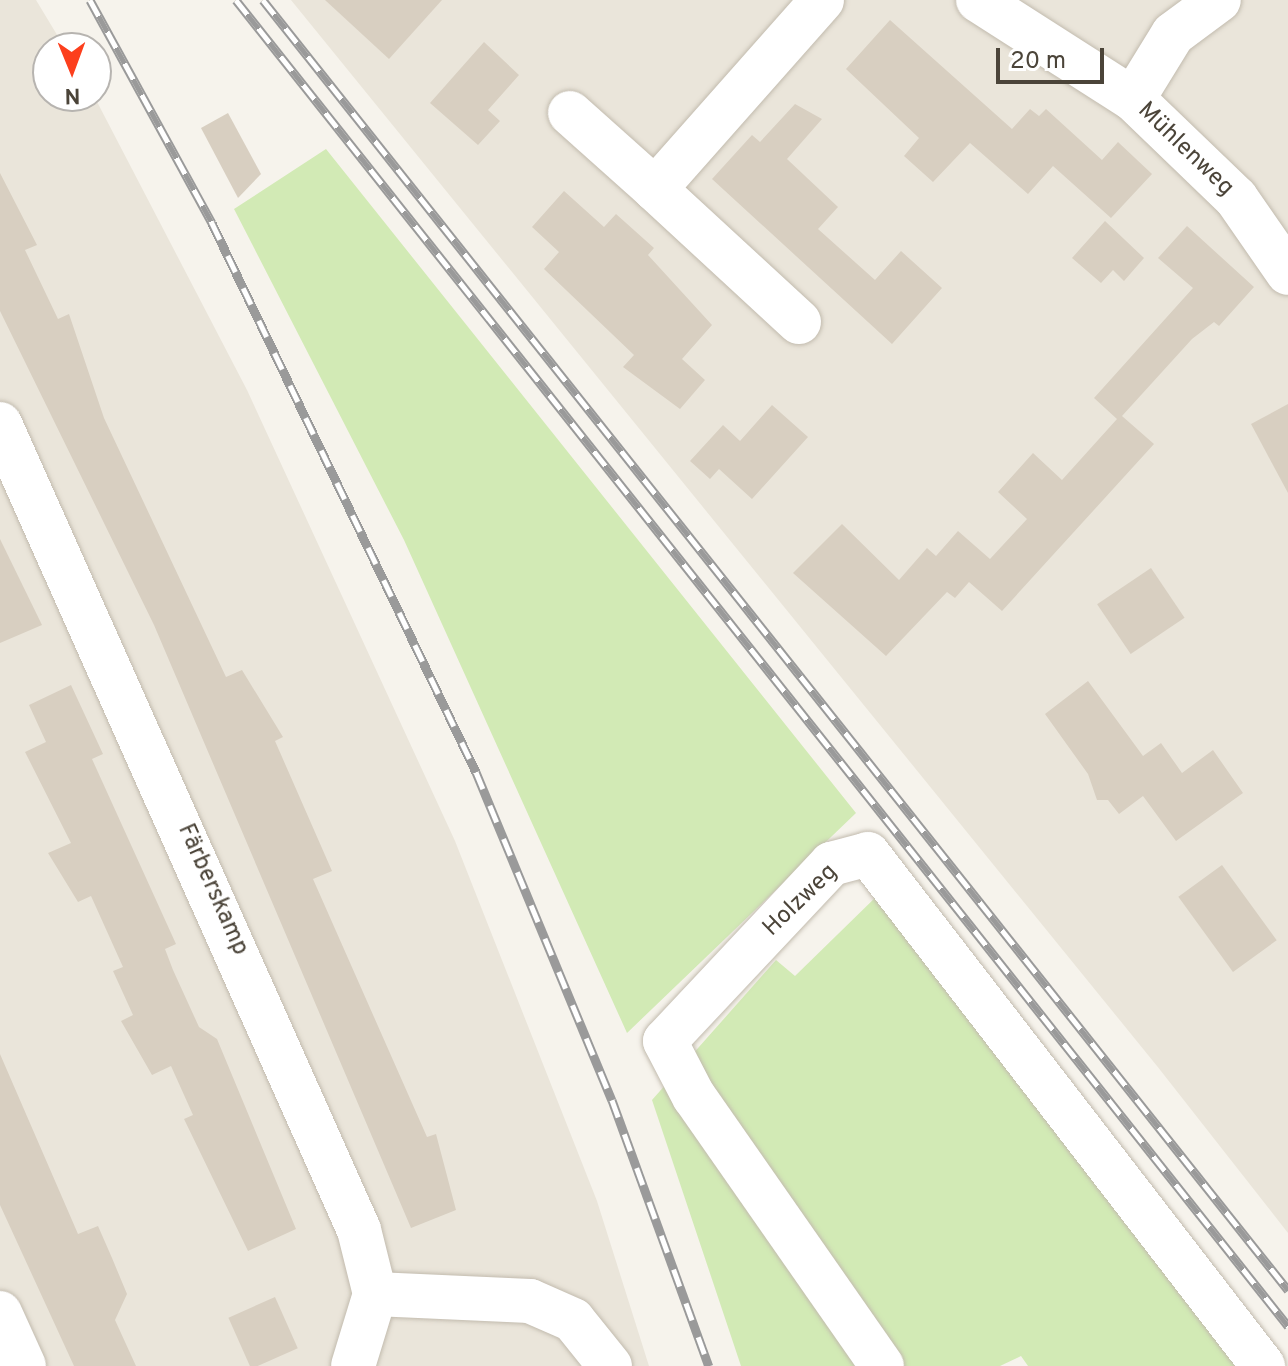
<!DOCTYPE html>
<meta charset="utf-8">
<style>
body{margin:0}
#map{position:relative;width:1288px;height:1366px;overflow:hidden;background:#f6f3ec;font-family:Overpass,sans-serif}
div>[style]{position:absolute}
.residential>*{inset:0;background:#eae5da}
.green>*{inset:0;background:#d2eab5}
.building>*{inset:0;background:#d8cfc1;transform-origin:0 0}
.roads{filter:drop-shadow(0 0 2px #c2bbae) drop-shadow(0 0 2px #c2bbae)}
.minor>*{height:44px;margin:-22px;padding:0 22px;transform-origin:22px;border-radius:22px;background:#fff}
.rail>*{height:9px;margin-top:-4.5px;transform-origin:0;background:repeating-linear-gradient(90deg,#fff 0 18px,#9a9a9a 0 36px);box-sizing:border-box;border-block:2px solid #9a9a9a}
span{translate:-50% -50%;white-space:nowrap;text-align:center;line-height:1.15;-webkit-text-stroke:7px #fff;paint-order:stroke}
.street-label{font-size:24px;color:#4b4439}
.north{position:absolute;left:32px;top:32px;width:80px;height:80px;box-sizing:border-box;background:#fff;border:2px solid #b7b4b0;border-radius:50%;rotate:179deg;font-size:22px;font-weight:700;line-height:32px;text-align:center;color:#4b4439}
.north::after{content:'';display:block;margin:auto;width:28px;height:36px;background:#fc3f1d;clip-path:polygon(50% 0,100% 100%,50% 72%,0 100%)}
.scale{position:absolute;left:996px;top:48px;width:108px;height:36px;box-sizing:border-box;border:4px solid #4b4439;border-top:0;padding-left:10px;font-size:24px;line-height:28px;white-space:nowrap;color:#4b4439;-webkit-text-stroke:6px #fff;paint-order:stroke}
</style>
<div id="map">
<div class="residential">
<div style="clip-path:polygon(0 0,36px 0,65px 48px,48px 48px,48px 96px,94px 96px,247px 390px,455px 841px,597px 1201px,649px 1366px,0 1366px)"></div>
<div style="clip-path:polygon(291px 0,1288px 0,1288px 1233px,1157px 1066px)"></div>
</div>
<div class="green">
<div style="clip-path:polygon(326px 149px,856px 813px,627px 1033px,404px 540px,234px 209px)"></div>
<div style="clip-path:polygon(880px 893px,1243px 1366px,1028px 1366px,1021px 1356px,1000px 1366px,741px 1366px,652px 1100px,776px 960px,795px 976px)"></div>
</div>
<div class="building">
<div style="clip-path:polygon(325px 0,442px 0,389px 59px)"></div>
<div style="clip-path:polygon(890px 20px,1012px 129px,1030px 109px,1039px 116px,1046px 109px,1102px 160px,1118px 142px,1152px 174px,1111px 218px,1053px 166px,1028px 194px,970px 143px,933px 182px,904px 156px,919px 138px,846px 69px)"></div>
<div style="clip-path:polygon(484px 42px,519px 75px,488px 110px,500px 121px,478px 145px,430px 103px)"></div>
<div style="clip-path:polygon(795px 104px,822px 119px,787px 159px,838px 207px,818px 229px,875px 280px,901px 251px,942px 288px,892px 344px,712px 179px,752px 135px,760px 142px)"></div>
<div style="clip-path:polygon(228px 113px,261px 174px,238px 198px,201px 128px)"></div>
<div style="clip-path:polygon(0 173px,37px 245px,25px 250px,58px 319px,69px 314px,104px 418px,226px 677px,242px 670px,283px 737px,275px 741px,332px 871px,313px 879px,427px 1137px,436px 1134px,456px 1210px,411px 1228px,154px 625px,0 311px)"></div>
<div style="clip-path:polygon(564px 191px,604px 227px,616px 214px,654px 248px,648px 255px,712px 325px,682px 359px,705px 380px,680px 409px,623px 367px,634px 355px,544px 269px,559px 252px,532px 227px)"></div>
<div style="clip-path:polygon(1105px 221px,1144px 258px,1124px 281px,1113px 270px,1101px 283px,1072px 258px)"></div>
<div style="clip-path:polygon(1187px 226px,1254px 287px,1219px 326px,1214px 322px,1192px 339px,1122px 416px,1154px 444px,1002px 611px,969px 582px,955px 598px,947px 592px,886px 656px,793px 573px,842px 524px,899px 580px,927px 548px,936px 556px,958px 531px,990px 559px,1027px 519px,998px 492px,1033px 453px,1062px 480px,1117px 419px,1094px 398px,1193px 288px,1158px 258px)"></div>
<div style="clip-path:polygon(1288px 404px,1288px 493px,1251px 424px)"></div>
<div style="clip-path:polygon(772px 405px,808px 437px,752px 499px,719px 469px,710px 479px,690px 461px,723px 425px,740px 441px)"></div>
<div style="clip-path:polygon(0 539px,42px 625px,0 643px)"></div>
<div style="left:1151px;top:568px;width:60px;height:65px;rotate:56deg"></div>
<div style="clip-path:polygon(1088px 681px,1143px 756px,1161px 743px,1182px 773px,1213px 750px,1243px 793px,1176px 841px,1143px 796px,1119px 814px,1108px 800px,1097px 800px,1088px 774px,1045px 714px)"></div>
<div style="clip-path:polygon(71px 685px,103px 754px,92px 759px,176px 944px,165px 949px,173px 970px,199px 1027px,217px 1039px,296px 1229px,248px 1251px,184px 1119px,193px 1115px,171px 1066px,152px 1075px,121px 1021px,133px 1015px,113px 971px,123px 967px,91px 896px,78px 902px,48px 853px,71px 843px,25px 752px,46px 742px,29px 705px)"></div>
<div style="left:1222px;top:865px;width:93px;height:54px;rotate:54deg"></div>
<div style="clip-path:polygon(0 1054px,78px 1234px,98px 1226px,112px 1258px,127px 1294px,115px 1320px,136px 1366px,74px 1366px,0 1205px)"></div>
<div style="left:275px;top:1297px;width:56px;height:51px;rotate:66deg"></div>
</div>
<div class="roads">
<div class="minor">
<div style="left:978px;top:0;width:184px;rotate:32.6deg"></div>
<div style="left:1133px;top:99px;width:143px;rotate:43.9deg"></div>
<div style="left:1236px;top:198px;width:91px;rotate:55.3deg"></div>
<div style="left:1133px;top:99px;width:76px;rotate:-58.4deg"></div>
<div style="left:1173px;top:34px;width:57px;rotate:-36.5deg"></div>
<div style="left:570px;top:113px;width:114px;rotate:41.8deg"></div>
<div style="left:799px;top:322px;width:196px;rotate:-137.3deg"></div>
<div style="left:655px;top:189px;width:252px;rotate:-48.5deg"></div>
<div style="left:0;top:424px;width:882px;rotate:65.99deg"></div>
<div style="left:359px;top:1230px;width:66px;rotate:76deg"></div>
<div style="left:375px;top:1294px;width:75px;rotate:107deg"></div>
<div style="left:375px;top:1294px;width:155px;rotate:2.6deg"></div>
<div style="left:530px;top:1301px;width:47px;rotate:23.8deg"></div>
<div style="left:573px;top:1320px;width:59px;rotate:51.2deg"></div>
<div style="left:0;top:1313px;width:58px;rotate:65.6deg"></div>
<div style="left:882px;top:1366px;width:328px;rotate:-124.9deg"></div>
<div style="left:694px;top:1097px;width:63px;rotate:-117.4deg"></div>
<div style="left:665px;top:1041px;width:243px;rotate:-46.8deg"></div>
<div style="left:831px;top:864px;width:38px;rotate:-15deg"></div>
<div style="left:868px;top:854px;width:647px;rotate:52.35deg"></div>
</div>
</div>
<div class="rail">
<div style="left:90px;top:0;width:254px;rotate:61.3deg"></div>
<div style="left:212px;top:223px;width:609px;rotate:64.32deg"></div>
<div style="left:476px;top:772px;width:355px;rotate:67.5deg"></div>
<div style="left:612px;top:1100px;width:283px;rotate:70deg"></div>
<div style="left:236px;top:0;width:1693px;rotate:51.57deg"></div>
<div style="left:263px;top:0;width:1648px;rotate:51.53deg"></div>
</div>
<div class="street-label">
<span style="left:1185px;top:150px;rotate:44deg">Mühlenweg</span>
<span style="left:212px;top:890px;rotate:66deg">Färberskamp</span>
<span style="left:801px;top:901px;rotate:-44deg">Holzweg</span>
</div>
<div class="north">N</div>
<div class="scale">20 m</div>
</div>
